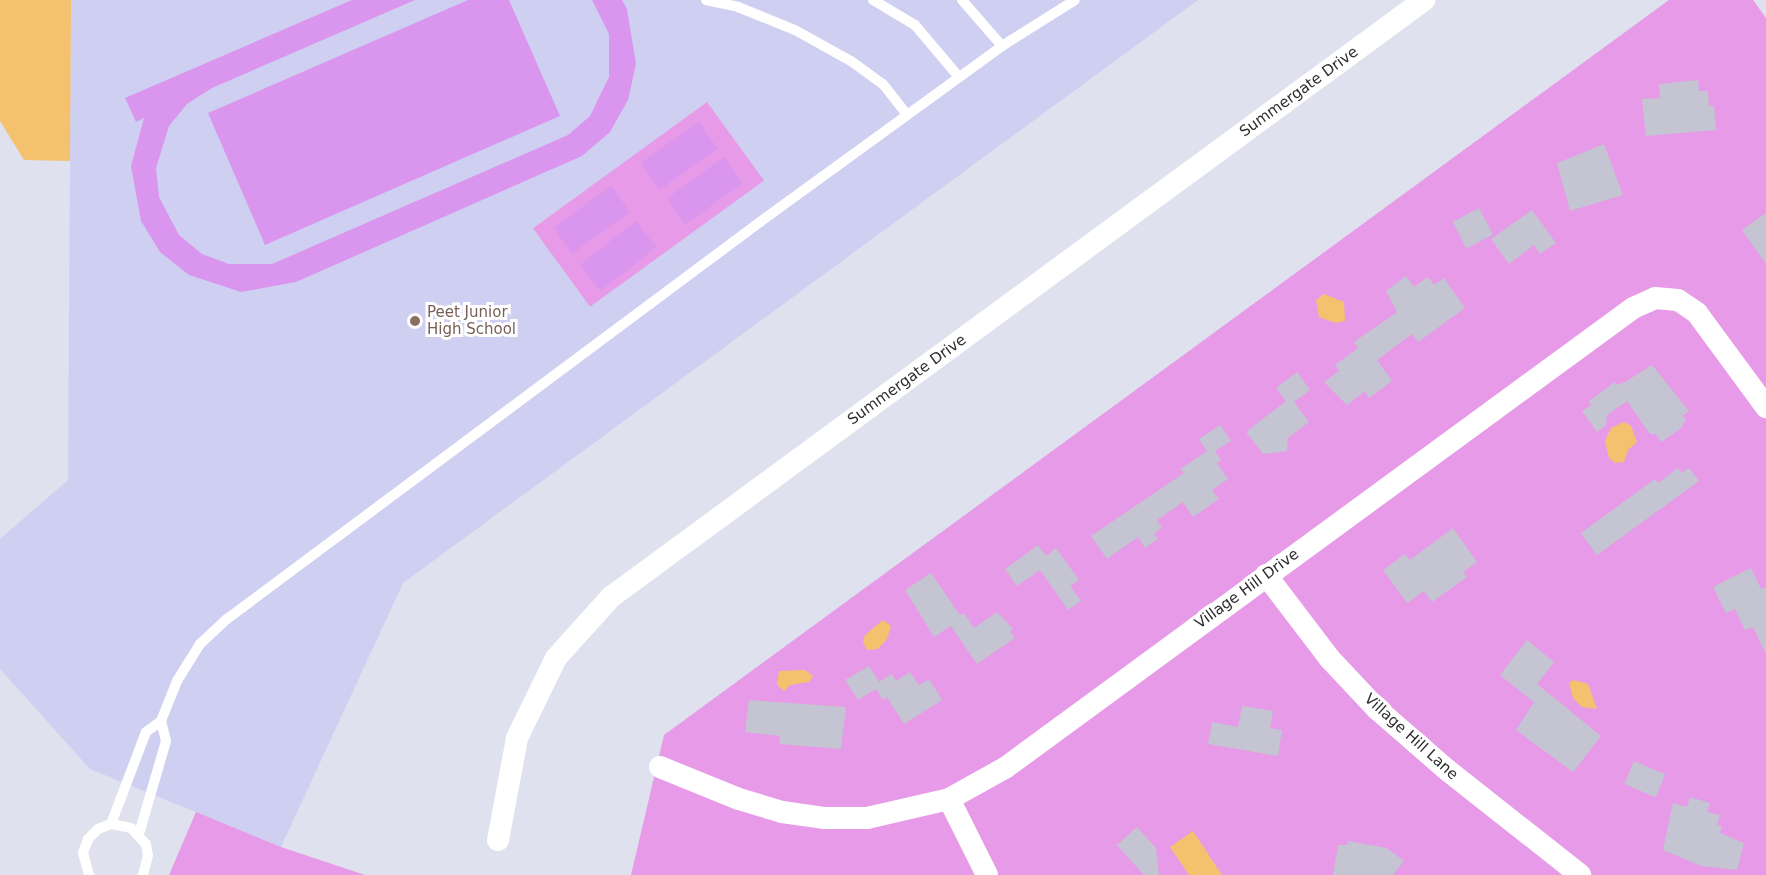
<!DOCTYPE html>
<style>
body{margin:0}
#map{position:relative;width:1766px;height:875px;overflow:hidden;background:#dfe1ef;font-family:"DejaVu Sans",sans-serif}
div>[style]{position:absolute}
.education>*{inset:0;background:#cfcff1}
.green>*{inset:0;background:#e79ae7;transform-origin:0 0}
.pitch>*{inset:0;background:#da96ef;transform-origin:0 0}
.water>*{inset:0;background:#f4c16f}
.building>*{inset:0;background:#c4c4d2;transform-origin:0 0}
.lane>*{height:10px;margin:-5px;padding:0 5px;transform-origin:5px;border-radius:5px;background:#fff}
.street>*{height:22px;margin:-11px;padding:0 11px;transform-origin:11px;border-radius:11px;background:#fff}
.dots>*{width:16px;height:16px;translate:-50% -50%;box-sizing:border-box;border:3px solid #fff;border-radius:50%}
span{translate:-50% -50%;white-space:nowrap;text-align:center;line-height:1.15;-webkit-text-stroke:6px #fff;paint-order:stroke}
.street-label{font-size:15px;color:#2d2d2d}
.education-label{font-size:15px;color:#785e54}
.left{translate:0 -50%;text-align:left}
</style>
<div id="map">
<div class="education">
<div style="clip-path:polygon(71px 0,1198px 0,403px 583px,281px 847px,90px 769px,0 669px,0 539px,68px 480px)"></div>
</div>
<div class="green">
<div style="clip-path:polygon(1669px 0,1753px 0,1766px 18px,1766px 875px,631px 875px,664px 735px)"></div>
<div style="left:707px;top:102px;width:97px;height:215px;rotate:54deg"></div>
<div style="clip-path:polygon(196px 812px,281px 847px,365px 875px,169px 875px)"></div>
</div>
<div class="pitch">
<div style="clip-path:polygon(352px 0,415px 0,212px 88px,187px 104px,169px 126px,156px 168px,159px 197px,179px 235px,202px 254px,229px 264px,272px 264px,568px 135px,590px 116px,609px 77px,609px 34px,592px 0,622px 0,627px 9px,636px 64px,628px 100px,610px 132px,582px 156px,296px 282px,241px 292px,189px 275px,160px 252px,141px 221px,131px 166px,144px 118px,136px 122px,125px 98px)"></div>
<div style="clip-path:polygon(468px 0,509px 0,560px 116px,265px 245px,208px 113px)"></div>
<div style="left:699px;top:122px;width:33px;height:71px;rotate:55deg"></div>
<div style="left:724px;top:157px;width:32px;height:71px;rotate:54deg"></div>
<div style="left:611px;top:186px;width:32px;height:71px;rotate:54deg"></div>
<div style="left:636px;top:221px;width:33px;height:71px;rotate:52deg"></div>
</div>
<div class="water">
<div style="clip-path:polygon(0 0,71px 0,70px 161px,24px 160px,0 121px)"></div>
<div style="clip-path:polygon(1324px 294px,1344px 302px,1345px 321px,1336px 323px,1319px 317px,1316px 300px)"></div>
<div style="clip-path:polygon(1624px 422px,1631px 426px,1637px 442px,1628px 450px,1624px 462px,1615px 463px,1609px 458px,1605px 441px,1611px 428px)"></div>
<div style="clip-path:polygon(883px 620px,891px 626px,887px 639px,878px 649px,867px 650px,863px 642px,865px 635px)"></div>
<div style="clip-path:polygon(805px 670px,813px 676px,809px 682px,790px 685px,784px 691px,777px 685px,779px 671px)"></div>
<div style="clip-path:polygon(1574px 680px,1588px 684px,1597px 709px,1582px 707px,1573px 698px,1569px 683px)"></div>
<div style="clip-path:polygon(1193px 831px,1222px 875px,1189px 875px,1170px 847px)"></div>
</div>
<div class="building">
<div style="clip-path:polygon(1698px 80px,1699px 91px,1708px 91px,1709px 106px,1714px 106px,1716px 130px,1646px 136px,1642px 99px,1660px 98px,1659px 84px)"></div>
<div style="clip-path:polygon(1604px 144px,1623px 195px,1570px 211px,1557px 163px)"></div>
<div style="left:1479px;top:208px;width:30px;height:30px;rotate:62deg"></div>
<div style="clip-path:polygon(1532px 210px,1556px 243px,1540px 254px,1534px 245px,1509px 264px,1491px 239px)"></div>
<div style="clip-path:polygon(1766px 213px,1766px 264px,1742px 230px)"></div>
<div style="clip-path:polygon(1406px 276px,1414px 287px,1428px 277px,1434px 285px,1444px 278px,1465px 308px,1418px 342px,1412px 334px,1377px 360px,1392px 381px,1369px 398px,1365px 391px,1347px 405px,1324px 382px,1339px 371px,1335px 365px,1358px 348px,1354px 342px,1397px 312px,1386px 291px)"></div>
<div style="clip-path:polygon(1652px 365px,1689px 411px,1682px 416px,1686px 420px,1681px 428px,1661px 442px,1656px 434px,1650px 434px,1627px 401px,1607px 415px,1606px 425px,1597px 432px,1582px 411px,1591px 405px,1589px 401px,1615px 382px,1617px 385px,1625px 382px)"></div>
<div style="clip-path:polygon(1297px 372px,1310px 390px,1294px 402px,1309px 422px,1288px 438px,1287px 451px,1263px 454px,1246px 432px,1286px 401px,1276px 388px)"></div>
<div style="clip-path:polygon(1220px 425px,1231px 441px,1215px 451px,1221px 460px,1217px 463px,1228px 479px,1212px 490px,1219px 499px,1193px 517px,1183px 502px,1157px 520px,1162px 528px,1154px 534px,1158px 539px,1145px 548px,1138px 537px,1107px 559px,1091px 536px,1184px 473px,1180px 469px,1207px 451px,1199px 439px)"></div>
<div style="clip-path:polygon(1678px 468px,1682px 473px,1689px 468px,1699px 481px,1597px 555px,1581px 533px,1655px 479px,1658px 483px)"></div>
<div style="clip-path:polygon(1453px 528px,1477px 562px,1463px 572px,1467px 577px,1432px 602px,1424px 591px,1407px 603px,1383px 570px,1405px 554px,1410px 560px)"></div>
<div style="clip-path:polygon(1038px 545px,1046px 556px,1056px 548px,1079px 580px,1070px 586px,1081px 601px,1068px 610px,1040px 570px,1017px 586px,1005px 569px)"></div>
<div style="clip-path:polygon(1751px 568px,1761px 589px,1766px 587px,1766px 654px,1753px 627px,1745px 630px,1735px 609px,1726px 613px,1713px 587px)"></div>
<div style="clip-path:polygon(931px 573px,960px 615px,964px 613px,974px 628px,997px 612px,1013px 629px,1010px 631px,1015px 638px,977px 664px,951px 626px,934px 637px,905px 590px)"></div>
<div style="clip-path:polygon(1527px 640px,1554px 662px,1537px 684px,1601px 736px,1573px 772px,1516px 730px,1534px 702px,1500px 675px)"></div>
<div style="clip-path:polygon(869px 666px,879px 682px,892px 674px,896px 681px,910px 672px,919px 685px,929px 679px,942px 700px,904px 724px,887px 697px,883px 700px,876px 689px,858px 700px,845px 680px)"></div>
<div style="clip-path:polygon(749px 700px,846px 707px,841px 749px,779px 744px,780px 736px,745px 732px)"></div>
<div style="clip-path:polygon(1242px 706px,1273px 711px,1270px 728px,1282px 730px,1278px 756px,1208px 744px,1212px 722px,1238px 727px)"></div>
<div style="left:1634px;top:761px;width:34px;height:25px;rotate:23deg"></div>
<div style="clip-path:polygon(1690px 797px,1710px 803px,1707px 812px,1720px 815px,1717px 825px,1722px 826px,1720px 833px,1744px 843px,1737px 870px,1701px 866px,1663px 850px,1673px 803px,1687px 807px)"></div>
<div style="clip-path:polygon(1137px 827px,1156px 848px,1159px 875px,1144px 875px,1117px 845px)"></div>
<div style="clip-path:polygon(1348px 841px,1387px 848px,1404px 861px,1393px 875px,1333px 875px,1338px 845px,1347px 845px)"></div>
</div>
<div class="lane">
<div style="left:706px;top:0;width:33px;rotate:12deg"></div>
<div style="left:738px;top:7px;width:61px;rotate:22deg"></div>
<div style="left:795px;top:30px;width:64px;rotate:29deg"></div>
<div style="left:851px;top:61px;width:39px;rotate:36deg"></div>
<div style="left:883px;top:84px;width:39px;rotate:52deg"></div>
<div style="left:873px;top:0;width:49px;rotate:30.8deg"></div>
<div style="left:915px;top:25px;width:68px;rotate:49.8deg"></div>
<div style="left:962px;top:0;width:61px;rotate:49deg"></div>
<div style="left:111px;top:824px;width:98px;rotate:-69.2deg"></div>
<div style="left:146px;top:732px;width:19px;rotate:-36deg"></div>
<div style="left:161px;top:721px;width:43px;rotate:-68.2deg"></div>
<div style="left:177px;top:681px;width:44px;rotate:-58.1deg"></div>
<div style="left:200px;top:644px;width:37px;rotate:-43deg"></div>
<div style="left:227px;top:619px;width:665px;rotate:-36.68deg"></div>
<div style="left:760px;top:222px;width:299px;rotate:-36deg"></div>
<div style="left:1002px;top:46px;width:86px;rotate:-32.2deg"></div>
<div style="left:139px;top:834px;width:97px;rotate:-73.8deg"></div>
<div style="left:166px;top:741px;width:21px;rotate:-104deg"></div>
<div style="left:89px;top:875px;width:23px;rotate:-105deg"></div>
<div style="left:83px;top:853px;width:15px;rotate:-70deg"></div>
<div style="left:88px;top:839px;width:14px;rotate:-45deg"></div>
<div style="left:98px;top:829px;width:14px;rotate:-21deg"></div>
<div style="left:111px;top:824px;width:20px;rotate:11deg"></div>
<div style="left:131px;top:828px;width:22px;rotate:47deg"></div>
<div style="left:146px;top:844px;width:11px;rotate:80deg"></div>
<div style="left:148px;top:855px;width:21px;rotate:104deg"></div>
</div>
<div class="street">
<div style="left:1266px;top:575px;width:106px;rotate:52.7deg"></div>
<div style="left:1330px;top:659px;width:69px;rotate:46.8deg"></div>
<div style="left:1377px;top:709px;width:91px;rotate:41deg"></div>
<div style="left:1446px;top:769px;width:171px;rotate:38.3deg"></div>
<div style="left:660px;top:767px;width:85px;rotate:22.1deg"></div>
<div style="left:739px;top:799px;width:45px;rotate:16.8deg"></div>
<div style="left:782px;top:812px;width:42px;rotate:8.1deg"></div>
<div style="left:824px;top:818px;width:43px"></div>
<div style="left:867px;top:818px;width:84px;rotate:-13deg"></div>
<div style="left:949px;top:799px;width:64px;rotate:-29deg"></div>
<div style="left:1005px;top:768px;width:778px;rotate:-36.22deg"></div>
<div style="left:1633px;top:308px;width:24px;rotate:-24deg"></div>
<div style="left:1655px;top:298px;width:23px;rotate:5deg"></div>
<div style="left:1678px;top:300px;width:23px;rotate:34deg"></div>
<div style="left:1697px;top:313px;width:117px;rotate:53.7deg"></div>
<div style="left:949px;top:799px;width:85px;rotate:63.4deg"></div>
<div style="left:498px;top:840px;width:104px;rotate:-79.4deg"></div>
<div style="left:517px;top:738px;width:89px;rotate:-64deg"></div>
<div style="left:556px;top:658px;width:82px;rotate:-48deg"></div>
<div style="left:611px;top:597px;width:1009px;rotate:-36.29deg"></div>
</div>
<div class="dots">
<div style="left:415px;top:321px;background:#8d6e63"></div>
</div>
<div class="street-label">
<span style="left:1299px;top:92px;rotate:-36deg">Summergate Drive</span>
<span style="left:907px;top:380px;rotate:-36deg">Summergate Drive</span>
<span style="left:1247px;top:589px;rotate:-36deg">Village Hill Drive</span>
<span style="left:1411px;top:737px;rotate:42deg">Village Hill Lane</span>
</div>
<div class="education-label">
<span class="left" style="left:427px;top:321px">Peet Junior<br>High School</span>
</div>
</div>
